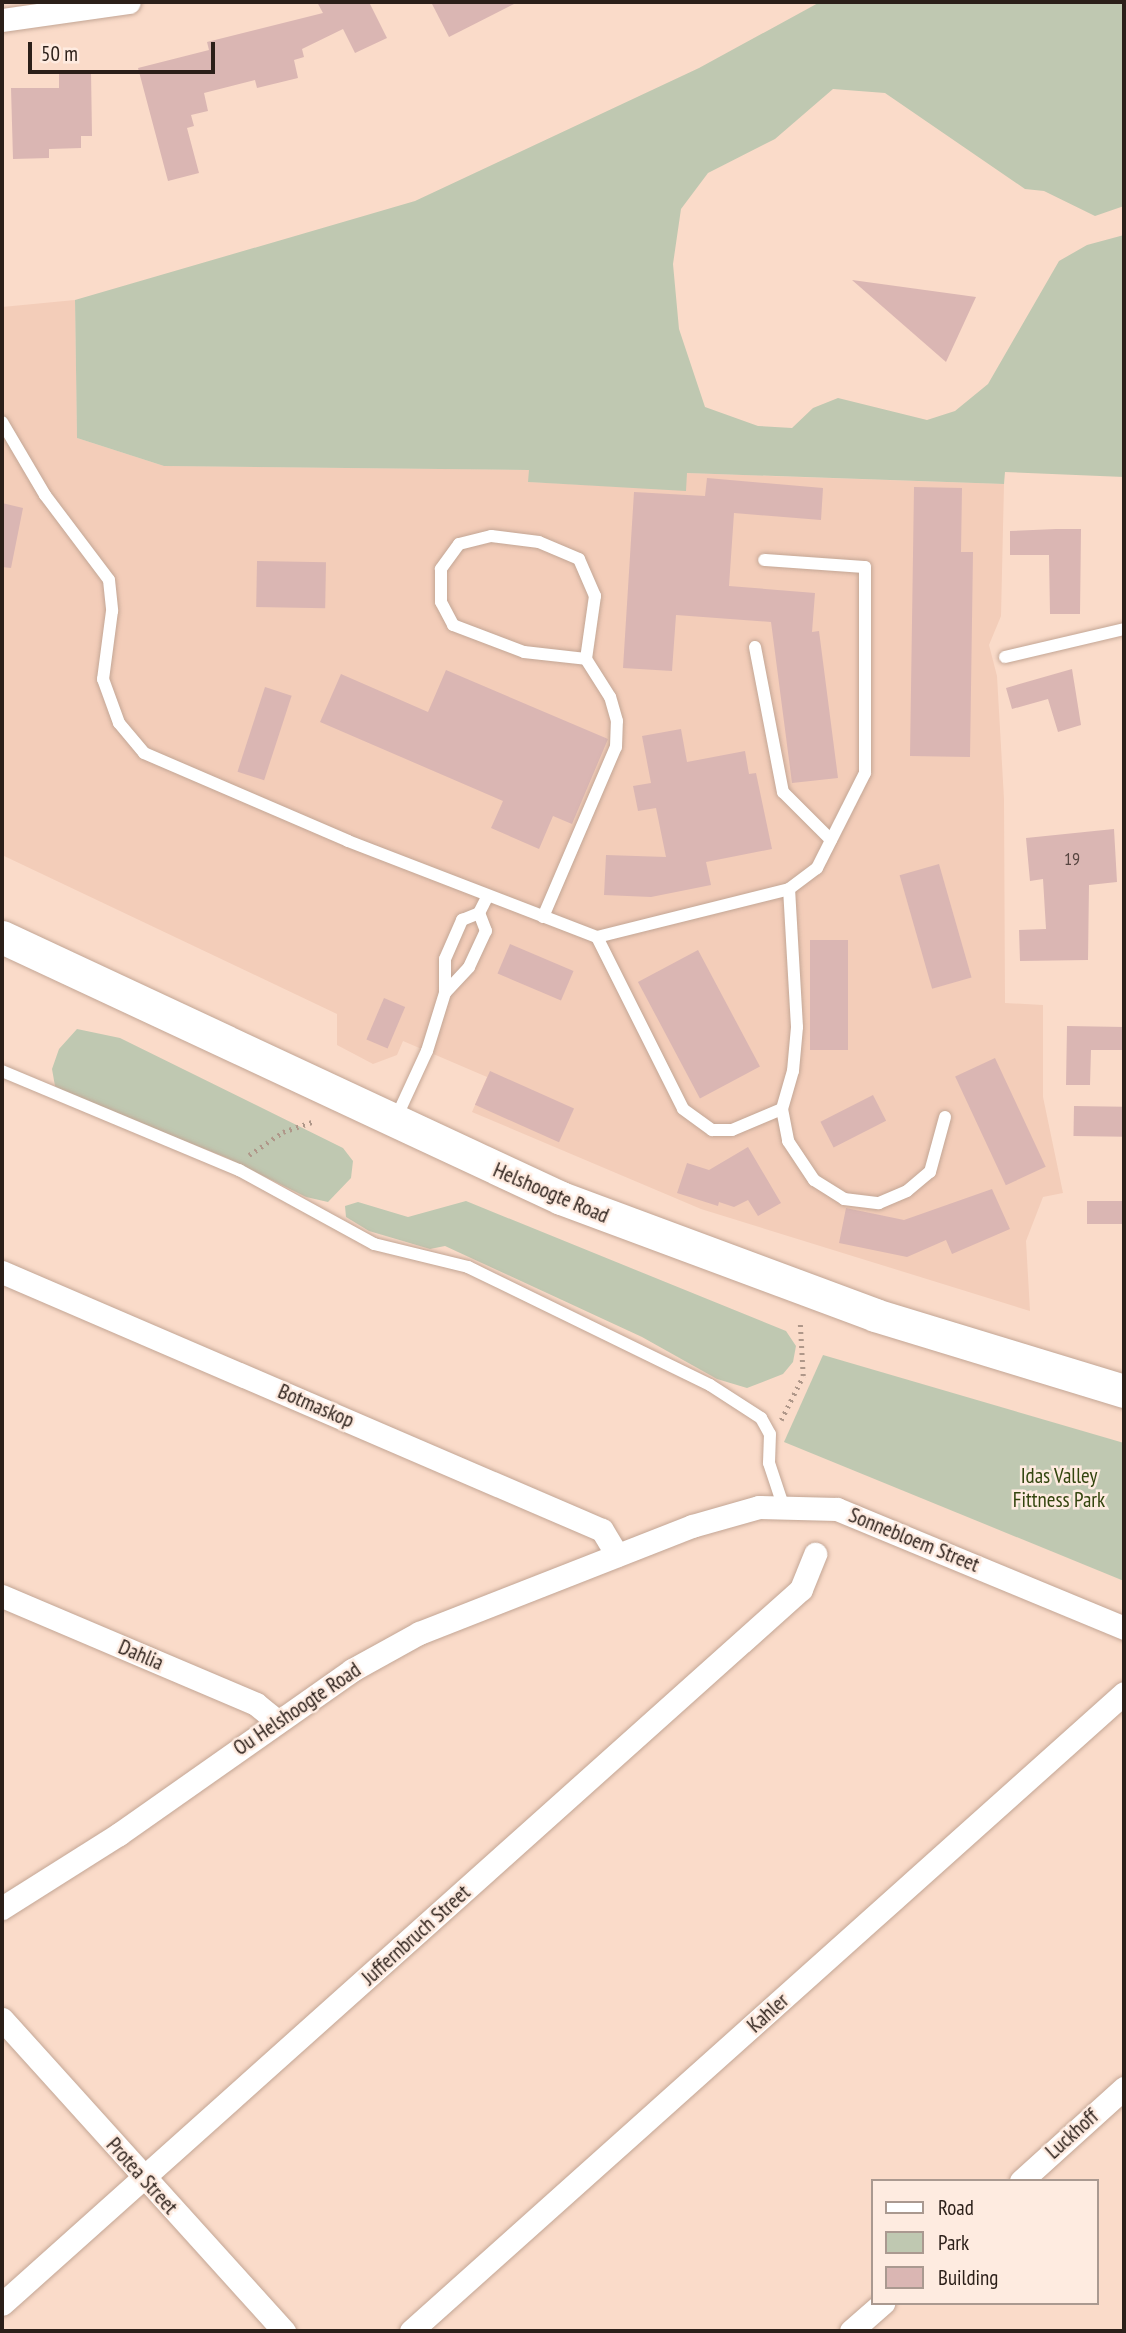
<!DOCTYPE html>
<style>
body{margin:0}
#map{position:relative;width:1126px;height:2333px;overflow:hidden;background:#fadbc9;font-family:"PT Sans Narrow",sans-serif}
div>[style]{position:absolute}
.built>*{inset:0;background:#f3cdb9}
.green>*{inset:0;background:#bfc8b1}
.building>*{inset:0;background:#dab6b3;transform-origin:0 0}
.path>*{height:4.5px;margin-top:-2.25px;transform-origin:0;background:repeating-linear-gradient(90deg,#af9789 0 2px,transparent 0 7px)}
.roads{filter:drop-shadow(0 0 2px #c3a695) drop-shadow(0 0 2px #c3a695)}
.lane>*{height:12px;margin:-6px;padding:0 6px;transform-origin:6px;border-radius:6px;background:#fff}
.street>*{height:23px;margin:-11.5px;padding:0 11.5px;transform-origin:11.5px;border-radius:11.5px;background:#fff}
.secondary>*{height:33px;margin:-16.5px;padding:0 16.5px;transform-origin:16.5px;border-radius:16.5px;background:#fff}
span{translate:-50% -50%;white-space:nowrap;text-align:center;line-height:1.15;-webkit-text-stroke:5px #feebe0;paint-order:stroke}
.number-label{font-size:18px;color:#574540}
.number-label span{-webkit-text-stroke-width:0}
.street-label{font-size:21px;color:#2b1f19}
.park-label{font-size:21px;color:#33450e}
.frame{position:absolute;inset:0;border:4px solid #2b1f19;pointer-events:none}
.legend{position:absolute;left:871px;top:2179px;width:228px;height:126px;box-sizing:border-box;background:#feebe0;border:2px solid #aa9990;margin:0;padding:9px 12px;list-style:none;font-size:21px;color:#2b1f19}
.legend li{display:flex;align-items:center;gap:14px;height:35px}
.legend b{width:35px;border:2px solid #aa9990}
.scale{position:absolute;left:28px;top:42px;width:187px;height:32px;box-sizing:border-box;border:4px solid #2b1f19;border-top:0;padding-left:9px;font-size:21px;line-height:24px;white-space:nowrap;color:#2b1f19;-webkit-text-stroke:5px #feebe0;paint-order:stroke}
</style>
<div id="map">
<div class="built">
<div style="clip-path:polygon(75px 300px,77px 438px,164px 466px,529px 470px,529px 482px,685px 490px,686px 473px,1004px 484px,1001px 616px,989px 645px,997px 676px,1004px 799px,1005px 1003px,1043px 1005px,1043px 1097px,1063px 1193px,1043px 1197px,1026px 1241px,1030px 1311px,701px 1209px,472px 1112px,487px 1077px,403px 1041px,397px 1055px,373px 1064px,337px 1045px,337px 1014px,2px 855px,2px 307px)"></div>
</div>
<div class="green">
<div style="clip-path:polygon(820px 2px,1124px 2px,1124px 206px,1095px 216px,1044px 191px,1025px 189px,885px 93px,833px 89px,775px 139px,708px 173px,681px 209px,673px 264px,679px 329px,705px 407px,758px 426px,792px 428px,813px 408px,838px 398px,927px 420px,955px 411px,988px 384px,1059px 261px,1087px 245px,1124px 235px,1124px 477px,1005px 472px,1004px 484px,687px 473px,686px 491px,528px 482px,529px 470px,164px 466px,77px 438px,75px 300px,415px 201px,699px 68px)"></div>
<div style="clip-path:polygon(77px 1029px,120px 1038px,343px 1148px,353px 1161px,351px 1178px,328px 1202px,306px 1197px,225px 1157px,67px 1095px,55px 1086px,52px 1069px,59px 1049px)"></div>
<div style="clip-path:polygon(466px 1201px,786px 1331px,796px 1346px,793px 1362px,783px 1374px,747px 1388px,717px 1379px,642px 1337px,445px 1246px,430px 1249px,369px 1231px,346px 1217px,345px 1206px,358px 1202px,408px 1217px)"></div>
<div style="clip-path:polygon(823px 1355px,1124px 1443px,1124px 1581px,784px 1442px)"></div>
</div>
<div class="building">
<div style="clip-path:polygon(317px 2px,369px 2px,387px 38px,355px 53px,343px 29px,302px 49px,304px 57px,294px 60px,298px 78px,257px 88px,255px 80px,204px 93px,208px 111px,191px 115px,194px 126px,187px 128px,199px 173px,168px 181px,138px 68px,209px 50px,207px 42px,323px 13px)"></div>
<div style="clip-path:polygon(431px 2px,518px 2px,449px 37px)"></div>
<div style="clip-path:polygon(91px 71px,92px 136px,81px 136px,81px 148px,49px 149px,49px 158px,13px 159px,11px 88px,59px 88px,59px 72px)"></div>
<div style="clip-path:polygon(852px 280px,976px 297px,946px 362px)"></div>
<div style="clip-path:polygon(707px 478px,823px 488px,821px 520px,734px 513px,729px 586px,815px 593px,812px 632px,819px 631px,838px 778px,792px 783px,771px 622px,676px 615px,672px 671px,623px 668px,634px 492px,705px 496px)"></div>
<div style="clip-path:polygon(914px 487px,962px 488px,961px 552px,973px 552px,970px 757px,910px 756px)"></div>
<div style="clip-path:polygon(2px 503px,23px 508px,11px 568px,2px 567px)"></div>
<div style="clip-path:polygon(1056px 529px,1081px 529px,1080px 614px,1050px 614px,1049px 555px,1010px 555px,1010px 531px)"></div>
<div style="left:257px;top:561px;width:69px;height:46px;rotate:1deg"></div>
<div style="clip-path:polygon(1072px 669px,1081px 725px,1058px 732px,1048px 699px,1012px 709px,1006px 688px)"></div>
<div style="clip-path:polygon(446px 670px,608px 739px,572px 824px,553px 816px,539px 849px,491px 828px,503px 801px,320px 722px,341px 674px,428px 712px)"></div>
<div style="left:265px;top:687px;width:28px;height:89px;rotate:18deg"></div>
<div style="clip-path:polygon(681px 729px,687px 762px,745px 751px,749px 774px,756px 773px,772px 849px,706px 862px,711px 885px,651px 897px,604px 895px,606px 855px,666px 857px,656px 808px,638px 811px,633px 786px,651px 783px,642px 736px)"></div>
<div style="clip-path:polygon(1114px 829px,1117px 882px,1089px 885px,1088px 960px,1020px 961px,1019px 930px,1046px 929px,1043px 879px,1030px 881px,1026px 838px)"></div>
<div style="left:939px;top:864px;width:118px;height:41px;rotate:74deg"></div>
<div style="left:810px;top:940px;width:38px;height:110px"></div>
<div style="left:510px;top:944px;width:69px;height:32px;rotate:23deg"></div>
<div style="left:698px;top:950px;width:132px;height:68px;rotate:62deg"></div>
<div style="left:384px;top:998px;width:23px;height:45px;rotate:23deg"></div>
<div style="clip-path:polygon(1067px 1026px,1124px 1027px,1124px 1050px,1091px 1050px,1090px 1085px,1066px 1085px)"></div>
<div style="left:995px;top:1058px;width:120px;height:44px;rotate:65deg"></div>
<div style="left:490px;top:1071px;width:92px;height:37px;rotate:24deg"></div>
<div style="left:873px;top:1095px;width:29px;height:59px;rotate:63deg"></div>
<div style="left:1074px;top:1106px;width:50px;height:30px;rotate:1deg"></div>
<div style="clip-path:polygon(748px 1147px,781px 1203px,758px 1216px,748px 1200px,734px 1207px,719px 1202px,718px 1206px,677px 1193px,687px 1163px,709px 1170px)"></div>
<div style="clip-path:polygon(992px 1189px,1010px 1229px,952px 1254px,946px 1240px,907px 1257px,839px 1243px,846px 1208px,904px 1220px)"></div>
<div style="left:1124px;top:1201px;width:23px;height:37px;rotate:90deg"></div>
</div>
<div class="path">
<div style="left:249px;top:1155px;width:41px;rotate:-34.1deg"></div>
<div style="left:283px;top:1132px;width:34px;rotate:-19deg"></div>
<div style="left:781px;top:1420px;width:49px;rotate:-63.4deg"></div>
<div style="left:803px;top:1376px;width:54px;rotate:-93.2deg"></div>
</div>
<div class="roads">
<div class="lane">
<div style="left:2px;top:422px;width:85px;rotate:59.5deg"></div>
<div style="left:45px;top:495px;width:106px;rotate:53deg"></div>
<div style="left:109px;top:580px;width:31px;rotate:84deg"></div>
<div style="left:112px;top:611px;width:69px;rotate:97.5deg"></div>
<div style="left:103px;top:679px;width:47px;rotate:70deg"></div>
<div style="left:119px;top:723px;width:39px;rotate:50deg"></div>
<div style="left:144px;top:753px;width:222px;rotate:23.3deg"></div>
<div style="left:348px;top:841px;width:267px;rotate:21.1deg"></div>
<div style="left:597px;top:937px;width:198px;rotate:-14deg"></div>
<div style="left:789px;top:889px;width:35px;rotate:-37deg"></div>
<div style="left:817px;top:868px;width:106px;rotate:-63.2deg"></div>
<div style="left:865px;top:773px;width:206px;rotate:-90deg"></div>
<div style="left:865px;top:567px;width:101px;rotate:-176deg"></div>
<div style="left:755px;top:647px;width:148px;rotate:79.1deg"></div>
<div style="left:783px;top:792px;width:68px;rotate:45deg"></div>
<div style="left:1005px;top:657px;width:122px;rotate:-13.2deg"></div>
<div style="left:543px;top:917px;width:185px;rotate:-66.8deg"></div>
<div style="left:616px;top:747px;width:26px;rotate:-88deg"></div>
<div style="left:617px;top:721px;width:25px;rotate:-106deg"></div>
<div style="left:610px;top:697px;width:45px;rotate:-122.3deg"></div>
<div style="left:586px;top:659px;width:64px;rotate:-81.9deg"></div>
<div style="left:595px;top:596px;width:40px;rotate:-113.4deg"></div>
<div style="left:579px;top:559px;width:43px;rotate:-157deg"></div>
<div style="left:539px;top:542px;width:48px;rotate:-172.9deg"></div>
<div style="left:491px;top:536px;width:33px;rotate:166deg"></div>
<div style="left:459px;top:544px;width:31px;rotate:126deg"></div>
<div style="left:441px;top:569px;width:33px;rotate:90deg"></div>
<div style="left:441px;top:602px;width:26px;rotate:62deg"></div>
<div style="left:453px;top:625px;width:76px;rotate:20.8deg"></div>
<div style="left:524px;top:652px;width:62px;rotate:6.4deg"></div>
<div style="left:597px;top:937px;width:192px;rotate:63.4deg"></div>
<div style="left:683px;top:1109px;width:36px;rotate:36deg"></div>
<div style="left:712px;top:1130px;width:20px"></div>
<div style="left:732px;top:1130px;width:54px;rotate:-22.8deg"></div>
<div style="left:782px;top:1109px;width:40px;rotate:-74deg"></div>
<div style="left:793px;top:1071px;width:44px;rotate:-84.8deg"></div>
<div style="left:797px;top:1027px;width:138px;rotate:-93.3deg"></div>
<div style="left:445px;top:993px;width:35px;rotate:-47deg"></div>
<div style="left:469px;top:967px;width:40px;rotate:-65deg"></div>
<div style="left:486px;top:931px;width:19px;rotate:-111deg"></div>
<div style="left:2px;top:1071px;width:257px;rotate:22.7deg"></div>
<div style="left:239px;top:1170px;width:154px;rotate:28.7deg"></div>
<div style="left:374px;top:1244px;width:97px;rotate:13.7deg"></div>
<div style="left:468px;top:1267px;width:269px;rotate:26deg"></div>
<div style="left:710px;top:1385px;width:61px;rotate:32.9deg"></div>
<div style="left:761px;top:1418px;width:18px;rotate:61deg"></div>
<div style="left:770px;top:1434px;width:29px;rotate:92deg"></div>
<div style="left:769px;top:1463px;width:44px;rotate:71.6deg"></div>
<div style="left:782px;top:1109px;width:33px;rotate:79deg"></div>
<div style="left:788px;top:1141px;width:47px;rotate:56.3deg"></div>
<div style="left:814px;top:1180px;width:36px;rotate:32deg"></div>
<div style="left:844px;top:1199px;width:35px;rotate:7deg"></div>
<div style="left:879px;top:1203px;width:30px;rotate:-23deg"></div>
<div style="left:907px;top:1191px;width:30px;rotate:-40deg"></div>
<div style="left:930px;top:1172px;width:57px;rotate:-74.7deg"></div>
<div style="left:396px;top:1118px;width:74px;rotate:-65.2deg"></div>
<div style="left:427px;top:1051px;width:61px;rotate:-72.8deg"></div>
<div style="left:445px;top:993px;width:34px;rotate:-90deg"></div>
<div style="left:445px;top:959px;width:43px;rotate:-66.4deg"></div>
<div style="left:462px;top:920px;width:18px;rotate:-22deg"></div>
<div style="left:479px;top:913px;width:18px;rotate:-63deg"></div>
</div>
<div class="street">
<div style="left:2px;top:20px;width:128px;rotate:-8.1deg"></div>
<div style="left:2px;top:1272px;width:653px;rotate:23.27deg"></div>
<div style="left:602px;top:1530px;width:29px;rotate:59deg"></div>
<div style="left:2px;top:1596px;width:276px;rotate:23deg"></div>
<div style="left:256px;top:1704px;width:27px;rotate:39deg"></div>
<div style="left:2px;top:1908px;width:138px;rotate:-32.3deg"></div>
<div style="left:119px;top:1834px;width:285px;rotate:-35.1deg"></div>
<div style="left:352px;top:1670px;width:77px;rotate:-28.9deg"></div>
<div style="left:419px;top:1633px;width:293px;rotate:-21.4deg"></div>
<div style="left:692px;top:1526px;width:70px;rotate:-15.8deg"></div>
<div style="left:759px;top:1507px;width:78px;rotate:1.5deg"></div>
<div style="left:837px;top:1509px;width:311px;rotate:22.5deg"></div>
<div style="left:2px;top:2019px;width:421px;rotate:47.9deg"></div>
<div style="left:1021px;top:2181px;width:139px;rotate:-42.1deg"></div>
<div style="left:2px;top:2304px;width:1072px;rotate:-41.82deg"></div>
<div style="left:801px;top:1589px;width:38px;rotate:-68deg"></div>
<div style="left:411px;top:2331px;width:957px;rotate:-41.82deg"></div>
<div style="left:851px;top:2331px;width:43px;rotate:-41.2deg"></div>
</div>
<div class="secondary">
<div style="left:2px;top:937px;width:617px;rotate:25.03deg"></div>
<div style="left:561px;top:1198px;width:335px;rotate:20.4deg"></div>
<div style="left:875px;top:1315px;width:260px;rotate:17deg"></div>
</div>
</div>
<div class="number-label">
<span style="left:1072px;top:859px">19</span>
</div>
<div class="street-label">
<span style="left:551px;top:1193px;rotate:23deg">Helshoogte Road</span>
<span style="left:316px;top:1406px;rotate:23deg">Botmaskop</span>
<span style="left:914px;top:1540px;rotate:22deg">Sonnebloem Street</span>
<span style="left:141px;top:1655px;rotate:23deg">Dahlia</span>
<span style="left:297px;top:1709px;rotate:-34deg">Ou Helshoogte Road</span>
<span style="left:416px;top:1935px;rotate:-42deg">Juffernbruch Street</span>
<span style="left:768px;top:2013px;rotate:-42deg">Kahler</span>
<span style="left:1072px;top:2134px;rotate:-42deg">Luckhoff</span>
<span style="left:142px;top:2176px;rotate:48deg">Protea Street</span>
</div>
<div class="park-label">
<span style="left:1059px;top:1488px">Idas Valley<br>Fittness Park</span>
</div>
<div class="frame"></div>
<ul class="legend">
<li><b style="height:9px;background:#fff"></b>Road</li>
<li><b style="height:19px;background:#bfc8b1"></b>Park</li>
<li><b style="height:19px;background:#dab6b3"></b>Building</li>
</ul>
<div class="scale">50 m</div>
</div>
